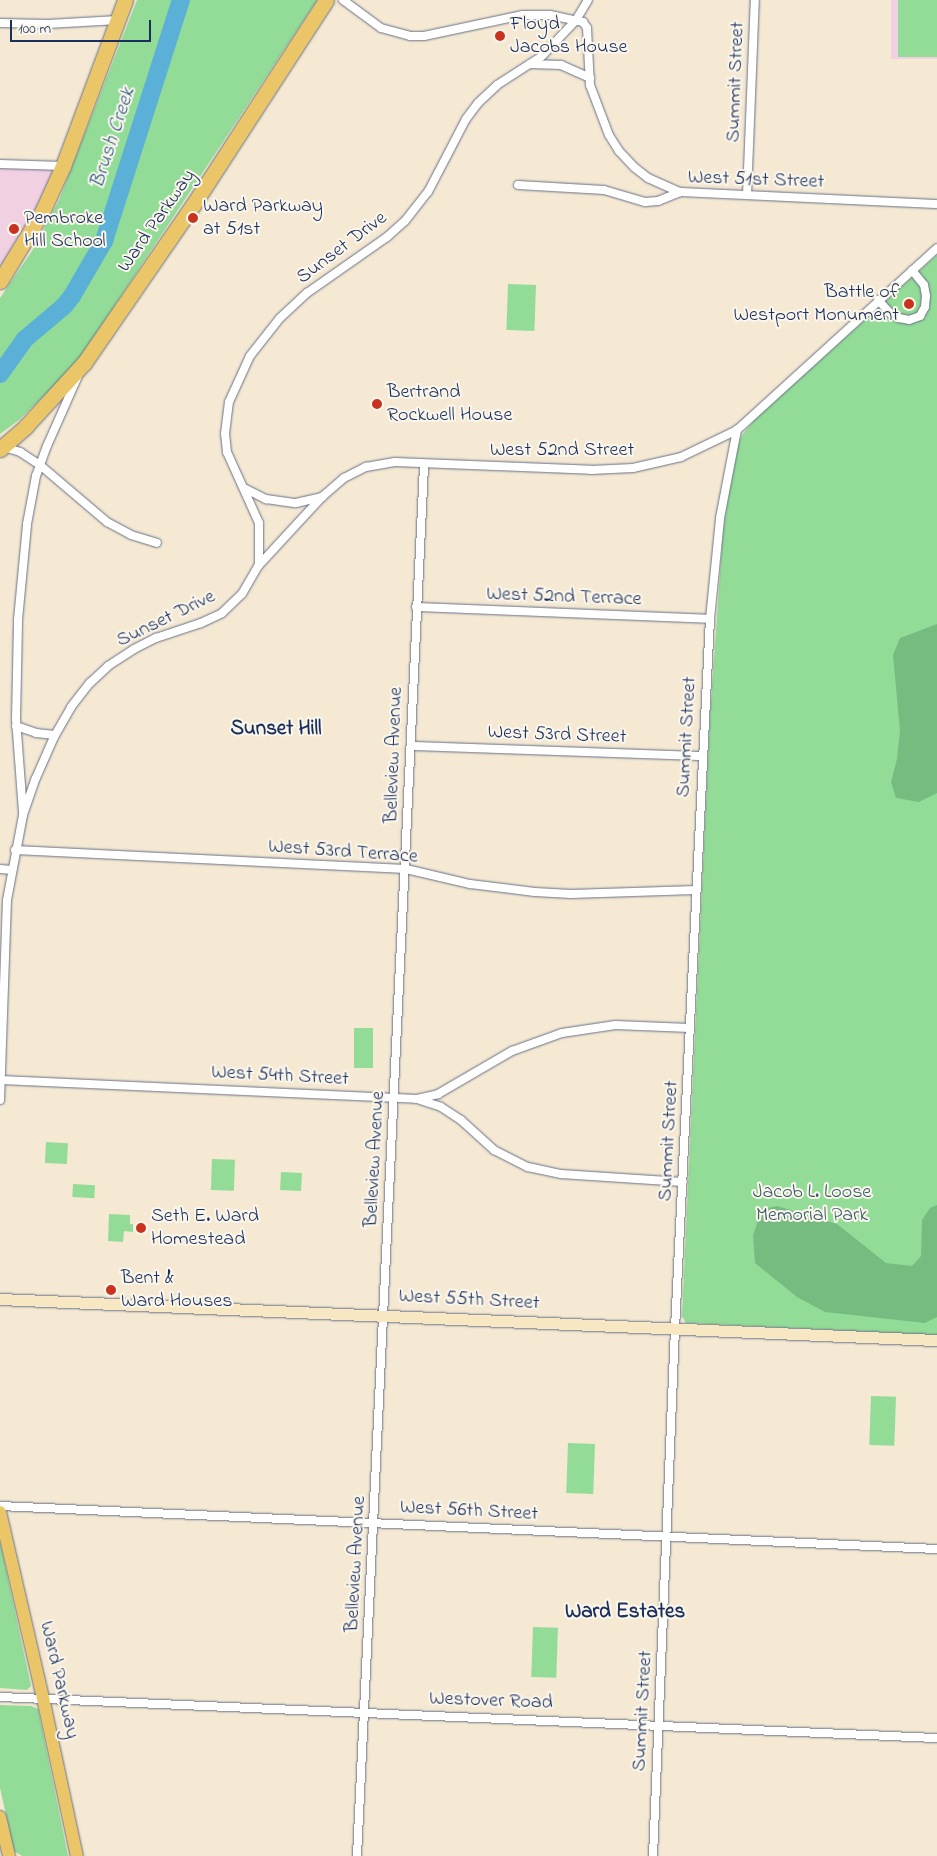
<!DOCTYPE html>
<style>
body{margin:0}
#map{position:relative;width:937px;height:1856px;overflow:hidden;background:#f5e9d3;font-family:"Indie Flower",sans-serif}
div>[style]{position:absolute}
.built>*{inset:0;background:#f1d0e2;transform-origin:0 0}
.green>*{inset:0;background:#93dc97;transform-origin:0 0}
.forest>*{inset:0;background:#76bc80}
.river>*{height:18px;margin:-9px;padding:0 9px;transform-origin:9px;border-radius:9px;background:#5ab0d6}
.roads{filter:drop-shadow(0 0 1px #677087) drop-shadow(0 0 1px #677087)}
.street>*{height:8px;margin:-4px;padding:0 4px;transform-origin:4px;border-radius:4px;background:#fff}
.secondary>*{height:11px;margin:-5.5px;padding:0 5.5px;transform-origin:5.5px;border-radius:5.5px;background:#f7e8c3}
.primary>*{height:12px;margin:-6px;padding:0 6px;transform-origin:6px;border-radius:6px;background:#ebc669}
.highway>*{height:15px;margin:-7.5px;padding:0 7.5px;transform-origin:7.5px;border-radius:7.5px;background:#ebc669}
.dots>*{width:14px;height:14px;translate:-50% -50%;box-sizing:border-box;border:2px solid #fbf7ec;border-radius:50%}
span{translate:-50% -50%;white-space:nowrap;text-align:center;line-height:1.15;-webkit-text-stroke:4px #fbf7ec;paint-order:stroke}
.poi-label{font-size:20px;color:#1b2f5e}
.left{translate:0 -50%;text-align:left}
.right{translate:-100% -50%;text-align:right}
.street-label{font-size:20px;color:#1b2f5e}
.park-label{font-size:20px;color:#395a6c}
.water-label{font-size:21px;color:#315c88;font-style:italic}
.neighbourhood-label{font-size:21px;color:#1b2f5e;font-weight:700}
.scale{position:absolute;left:10px;top:20px;width:141px;height:22px;box-sizing:border-box;border:2px solid #1b2f5e;border-top:0;padding-left:6px;font-size:15px;line-height:18px;white-space:nowrap;color:#1b2f5e;-webkit-text-stroke:4px #fbf7ec;paint-order:stroke}
</style>
<div id="map">
<div class="built">
<div style="left:891px;top:0;width:46px;height:59px"></div>
<div style="clip-path:polygon(0 164px,41px 165px,42px 169px,53px 170px,52px 178px,0 281px)"></div>
</div>
<div class="green">
<div style="clip-path:polygon(137px 0,317px 0,81px 356px,57px 383px,19px 420px,0 434px,0 298px,32px 251px,59px 200px)"></div>
<div style="left:898px;top:0;width:39px;height:57px"></div>
<div style="clip-path:polygon(937px 255px,937px 1335px,686px 1323px,682px 1316px,710px 716px,723px 531px,736px 450px,742px 435px,755px 419px)"></div>
<div style="left:508px;top:284px;width:28px;height:46px;rotate:2deg"></div>
<div style="left:354px;top:1028px;width:19px;height:40px"></div>
<div style="left:46px;top:1142px;width:22px;height:21px;rotate:3deg"></div>
<div style="left:212px;top:1159px;width:23px;height:31px;rotate:2deg"></div>
<div style="left:281px;top:1172px;width:21px;height:18px;rotate:3deg"></div>
<div style="left:73px;top:1184px;width:22px;height:13px;rotate:3deg"></div>
<div style="clip-path:polygon(109px 1214px,130px 1215px,130px 1224px,133px 1224px,133px 1232px,124px 1231px,123px 1242px,108px 1241px)"></div>
<div style="left:871px;top:1396px;width:25px;height:49px;rotate:2deg"></div>
<div style="left:568px;top:1443px;width:27px;height:50px;rotate:2deg"></div>
<div style="clip-path:polygon(0 1542px,31px 1686px,27px 1690px,0 1688px)"></div>
<div style="left:533px;top:1627px;width:25px;height:50px;rotate:2deg"></div>
<div style="clip-path:polygon(0 1705px,31px 1706px,38px 1709px,68px 1856px,22px 1856px,14px 1851px,0 1788px)"></div>
</div>
<div class="forest">
<div style="clip-path:polygon(937px 624px,937px 793px,919px 802px,896px 798px,891px 782px,897px 759px,900px 731px,893px 655px,900px 638px)"></div>
<div style="clip-path:polygon(937px 1205px,937px 1317px,925px 1323px,825px 1312px,797px 1297px,755px 1263px,753px 1235px,762px 1209px,777px 1206px,837px 1224px,886px 1263px,912px 1266px,921px 1256px,922px 1220px,930px 1208px)"></div>
</div>
<div class="river">
<div style="left:0;top:374px;width:43px;rotate:-54.5deg"></div>
<div style="left:25px;top:339px;width:51px;rotate:-40.2deg"></div>
<div style="left:64px;top:306px;width:13px;rotate:-51deg"></div>
<div style="left:72px;top:296px;width:64px;rotate:-59.8deg"></div>
<div style="left:104px;top:241px;width:253px;rotate:-72.3deg"></div>
</div>
<div class="roads">
<div class="street">
<div style="left:343px;top:0;width:47px;rotate:36.4deg"></div>
<div style="left:381px;top:28px;width:30px;rotate:15deg"></div>
<div style="left:410px;top:36px;width:14px"></div>
<div style="left:424px;top:36px;width:101px;rotate:-12deg"></div>
<div style="left:523px;top:15px;width:27px"></div>
<div style="left:550px;top:15px;width:34px;rotate:12deg"></div>
<div style="left:583px;top:22px;width:7px;rotate:56deg"></div>
<div style="left:587px;top:28px;width:57px;rotate:87deg"></div>
<div style="left:590px;top:85px;width:53px;rotate:69.2deg"></div>
<div style="left:609px;top:135px;width:19px;rotate:58deg"></div>
<div style="left:619px;top:151px;width:22px;rotate:47deg"></div>
<div style="left:634px;top:167px;width:18px;rotate:38deg"></div>
<div style="left:648px;top:178px;width:35px;rotate:24deg"></div>
<div style="left:0;top:23px;width:48px;rotate:1.2deg"></div>
<div style="left:48px;top:24px;width:70px;rotate:-3.3deg"></div>
<div style="left:530px;top:64px;width:31px;rotate:2deg"></div>
<div style="left:561px;top:65px;width:32px;rotate:24deg"></div>
<div style="left:0;top:164px;width:63px;rotate:1.8deg"></div>
<div style="left:518px;top:185px;width:86px;rotate:3.3deg"></div>
<div style="left:604px;top:190px;width:43px;rotate:16.3deg"></div>
<div style="left:645px;top:202px;width:13px;rotate:-4deg"></div>
<div style="left:658px;top:201px;width:24px;rotate:-22deg"></div>
<div style="left:680px;top:192px;width:257px;rotate:2.7deg"></div>
<div style="left:747px;top:195px;width:195px;rotate:-87.7deg"></div>
<div style="left:878px;top:300px;width:19px;rotate:47deg"></div>
<div style="left:891px;top:314px;width:9px;rotate:27deg"></div>
<div style="left:899px;top:318px;width:10px;rotate:11deg"></div>
<div style="left:909px;top:320px;width:12px;rotate:-20deg"></div>
<div style="left:920px;top:316px;width:10px;rotate:-61deg"></div>
<div style="left:925px;top:307px;width:11px;rotate:-85deg"></div>
<div style="left:926px;top:296px;width:11px;rotate:-100deg"></div>
<div style="left:924px;top:285px;width:19px;rotate:-129deg"></div>
<div style="left:4px;top:447px;width:17px;rotate:17deg"></div>
<div style="left:20px;top:452px;width:24px;rotate:33deg"></div>
<div style="left:40px;top:465px;width:88px;rotate:40.4deg"></div>
<div style="left:107px;top:522px;width:27px;rotate:28deg"></div>
<div style="left:131px;top:535px;width:27px;rotate:17deg"></div>
<div style="left:244px;top:488px;width:25px;rotate:27deg"></div>
<div style="left:266px;top:499px;width:30px;rotate:8deg"></div>
<div style="left:296px;top:503px;width:27px;rotate:-13deg"></div>
<div style="left:322px;top:497px;width:29px;rotate:-41deg"></div>
<div style="left:344px;top:478px;width:25px;rotate:-27deg"></div>
<div style="left:366px;top:467px;width:29px;rotate:-10deg"></div>
<div style="left:395px;top:462px;width:196px;rotate:2.3deg"></div>
<div style="left:591px;top:470px;width:42px;rotate:-2.7deg"></div>
<div style="left:633px;top:468px;width:49px;rotate:-12.9deg"></div>
<div style="left:681px;top:457px;width:62px;rotate:-25.7deg"></div>
<div style="left:737px;top:430px;width:270px;rotate:-42.3deg"></div>
<div style="left:259px;top:565px;width:93px;rotate:-47.2deg"></div>
<div style="left:416px;top:607px;width:294px;rotate:2.3deg"></div>
<div style="left:16px;top:726px;width:21px;rotate:19deg"></div>
<div style="left:36px;top:733px;width:19px;rotate:6deg"></div>
<div style="left:411px;top:746px;width:291px;rotate:2deg"></div>
<div style="left:23px;top:812px;width:93px;rotate:-94.3deg"></div>
<div style="left:16px;top:719px;width:99px;rotate:-88.8deg"></div>
<div style="left:18px;top:620px;width:96px;rotate:-84.6deg"></div>
<div style="left:27px;top:524px;width:49px;rotate:-79.4deg"></div>
<div style="left:36px;top:476px;width:32px;rotate:-70deg"></div>
<div style="left:47px;top:446px;width:77px;rotate:-66.1deg"></div>
<div style="left:15px;top:850px;width:391px;rotate:2.8deg"></div>
<div style="left:406px;top:869px;width:66px;rotate:13.2deg"></div>
<div style="left:470px;top:884px;width:65px;rotate:7deg"></div>
<div style="left:535px;top:892px;width:36px;rotate:3deg"></div>
<div style="left:571px;top:894px;width:125px;rotate:-1.8deg"></div>
<div style="left:0;top:869px;width:12px;rotate:5deg"></div>
<div style="left:1px;top:1080px;width:416px;rotate:2.6deg"></div>
<div style="left:417px;top:1099px;width:22px;rotate:-13deg"></div>
<div style="left:438px;top:1094px;width:86px;rotate:-30.2deg"></div>
<div style="left:512px;top:1051px;width:53px;rotate:-19.8deg"></div>
<div style="left:562px;top:1033px;width:54px;rotate:-8.6deg"></div>
<div style="left:615px;top:1025px;width:75px;rotate:2.3deg"></div>
<div style="left:417px;top:1099px;width:25px;rotate:18deg"></div>
<div style="left:441px;top:1107px;width:24px;rotate:33deg"></div>
<div style="left:461px;top:1120px;width:45px;rotate:42.3deg"></div>
<div style="left:494px;top:1150px;width:38px;rotate:27deg"></div>
<div style="left:528px;top:1167px;width:34px;rotate:12deg"></div>
<div style="left:561px;top:1174px;width:122px;rotate:3.8deg"></div>
<div style="left:0;top:1100px;width:200px;rotate:-88deg"></div>
<div style="left:7px;top:900px;width:86px;rotate:-79.3deg"></div>
<div style="left:23px;top:815px;width:39px;rotate:-71deg"></div>
<div style="left:36px;top:778px;width:45px;rotate:-66.3deg"></div>
<div style="left:54px;top:737px;width:34px;rotate:-60deg"></div>
<div style="left:71px;top:707px;width:31px;rotate:-52deg"></div>
<div style="left:90px;top:683px;width:25px;rotate:-43deg"></div>
<div style="left:108px;top:666px;width:31px;rotate:-33deg"></div>
<div style="left:134px;top:649px;width:25px;rotate:-27deg"></div>
<div style="left:156px;top:638px;width:47px;rotate:-18.4deg"></div>
<div style="left:201px;top:623px;width:23px;rotate:-25deg"></div>
<div style="left:222px;top:613px;width:28px;rotate:-44deg"></div>
<div style="left:242px;top:594px;width:34px;rotate:-60deg"></div>
<div style="left:259px;top:565px;width:42px;rotate:-90deg"></div>
<div style="left:259px;top:523px;width:78px;rotate:-114.3deg"></div>
<div style="left:227px;top:452px;width:18px;rotate:-96deg"></div>
<div style="left:225px;top:434px;width:32px;rotate:-83deg"></div>
<div style="left:229px;top:402px;width:51px;rotate:-65.5deg"></div>
<div style="left:250px;top:356px;width:48px;rotate:-51.7deg"></div>
<div style="left:280px;top:318px;width:37px;rotate:-43deg"></div>
<div style="left:307px;top:293px;width:98px;rotate:-35deg"></div>
<div style="left:387px;top:237px;width:24px;rotate:-42deg"></div>
<div style="left:405px;top:221px;width:37px;rotate:-52deg"></div>
<div style="left:428px;top:192px;width:82px;rotate:-62.5deg"></div>
<div style="left:466px;top:119px;width:20px;rotate:-53deg"></div>
<div style="left:478px;top:103px;width:26px;rotate:-43deg"></div>
<div style="left:497px;top:85px;width:54px;rotate:-32.8deg"></div>
<div style="left:542px;top:56px;width:50px;rotate:-46.6deg"></div>
<div style="left:576px;top:20px;width:23px;rotate:-59deg"></div>
<div style="left:0;top:1506px;width:938px;rotate:2.63deg"></div>
<div style="left:0;top:1697px;width:938px;rotate:2.51deg"></div>
<div style="left:357px;top:1856px;width:1394px;rotate:-87.24deg"></div>
<div style="left:653px;top:1856px;width:527px;rotate:-87.61deg"></div>
<div style="left:675px;top:1329px;width:711px;rotate:-87.18deg"></div>
<div style="left:710px;top:619px;width:101px;rotate:-84.3deg"></div>
<div style="left:720px;top:518px;width:90px;rotate:-79.1deg"></div>
</div>
<div class="secondary">
<div style="left:0;top:1299px;width:938px;rotate:2.51deg"></div>
</div>
<div class="primary">
<div style="left:0;top:1512px;width:191px;rotate:77deg"></div>
<div style="left:43px;top:1698px;width:162px;rotate:77.9deg"></div>
<div style="left:0;top:1817px;width:40px;rotate:77deg"></div>
</div>
<div class="highway">
<div style="left:0;top:281px;width:81px;rotate:-58.7deg"></div>
<div style="left:42px;top:212px;width:51px;rotate:-65.5deg"></div>
<div style="left:63px;top:166px;width:177px;rotate:-69.5deg"></div>
<div style="left:0;top:449px;width:35px;rotate:-41deg"></div>
<div style="left:26px;top:426px;width:86px;rotate:-47.4deg"></div>
<div style="left:84px;top:363px;width:192px;rotate:-55.4deg"></div>
<div style="left:193px;top:205px;width:244px;rotate:-57deg"></div>
</div>
</div>
<div class="dots">
<div style="left:500px;top:36px;background:#c8321e"></div>
<div style="left:193px;top:218px;background:#c8321e"></div>
<div style="left:14px;top:229px;background:#c8321e"></div>
<div style="left:909px;top:304px;background:#c8321e"></div>
<div style="left:377px;top:404px;background:#c8321e"></div>
<div style="left:141px;top:1228px;background:#c8321e"></div>
<div style="left:111px;top:1290px;background:#c8321e"></div>
</div>
<div class="poi-label">
<span class="left" style="left:510px;top:36px">Floyd<br>Jacobs House</span>
<span class="left" style="left:203px;top:218px">Ward Parkway<br>at 51st</span>
<span class="left" style="left:24px;top:230px">Pembroke<br>Hill School</span>
<span class="right" style="left:899px;top:304px">Battle of<br>Westport Monument</span>
<span class="left" style="left:387px;top:404px">Bertrand<br>Rockwell House</span>
<span class="left" style="left:151px;top:1228px">Seth E. Ward<br>Homestead</span>
<span class="left" style="left:121px;top:1290px">Bent &amp;<br>Ward Houses</span>
</div>
<div class="street-label">
<span style="left:736px;top:82px;rotate:-88deg">Summit Street</span>
<span style="left:756px;top:180px;rotate:2deg">West 51st Street</span>
<span style="left:157px;top:221px;rotate:-55deg">Ward Parkway</span>
<span style="left:342px;top:248px;rotate:-37deg">Sunset Drive</span>
<span style="left:562px;top:450px">West 52nd Street</span>
<span style="left:564px;top:597px;rotate:2deg">West 52nd Terrace</span>
<span style="left:166px;top:619px;rotate:-26deg">Sunset Drive</span>
<span style="left:557px;top:735px;rotate:2deg">West 53rd Street</span>
<span style="left:687px;top:737px;rotate:-87deg">Summit Street</span>
<span style="left:394px;top:755px;rotate:-88deg">Belleview Avenue</span>
<span style="left:343px;top:852px;rotate:4deg">West 53rd Terrace</span>
<span style="left:280px;top:1076px;rotate:3deg">West 54th Street</span>
<span style="left:669px;top:1141px;rotate:-87deg">Summit Street</span>
<span style="left:375px;top:1159px;rotate:-87deg">Belleview Avenue</span>
<span style="left:469px;top:1300px;rotate:3deg">West 55th Street</span>
<span style="left:469px;top:1511px;rotate:3deg">West 56th Street</span>
<span style="left:356px;top:1564px;rotate:-87deg">Belleview Avenue</span>
<span style="left:59px;top:1680px;rotate:77deg">Ward Parkway</span>
<span style="left:491px;top:1701px;rotate:2deg">Westover Road</span>
<span style="left:643px;top:1711px;rotate:-87deg">Summit Street</span>
</div>
<div class="park-label">
<span style="left:812px;top:1204px">Jacob L. Loose<br>Memorial Park</span>
</div>
<div class="water-label">
<span style="left:113px;top:138px;rotate:-72deg">Brush Creek</span>
</div>
<div class="neighbourhood-label">
<span style="left:276px;top:729px">Sunset Hill</span>
<span style="left:625px;top:1612px">Ward Estates</span>
</div>
<div class="scale">100 m</div>
</div>
